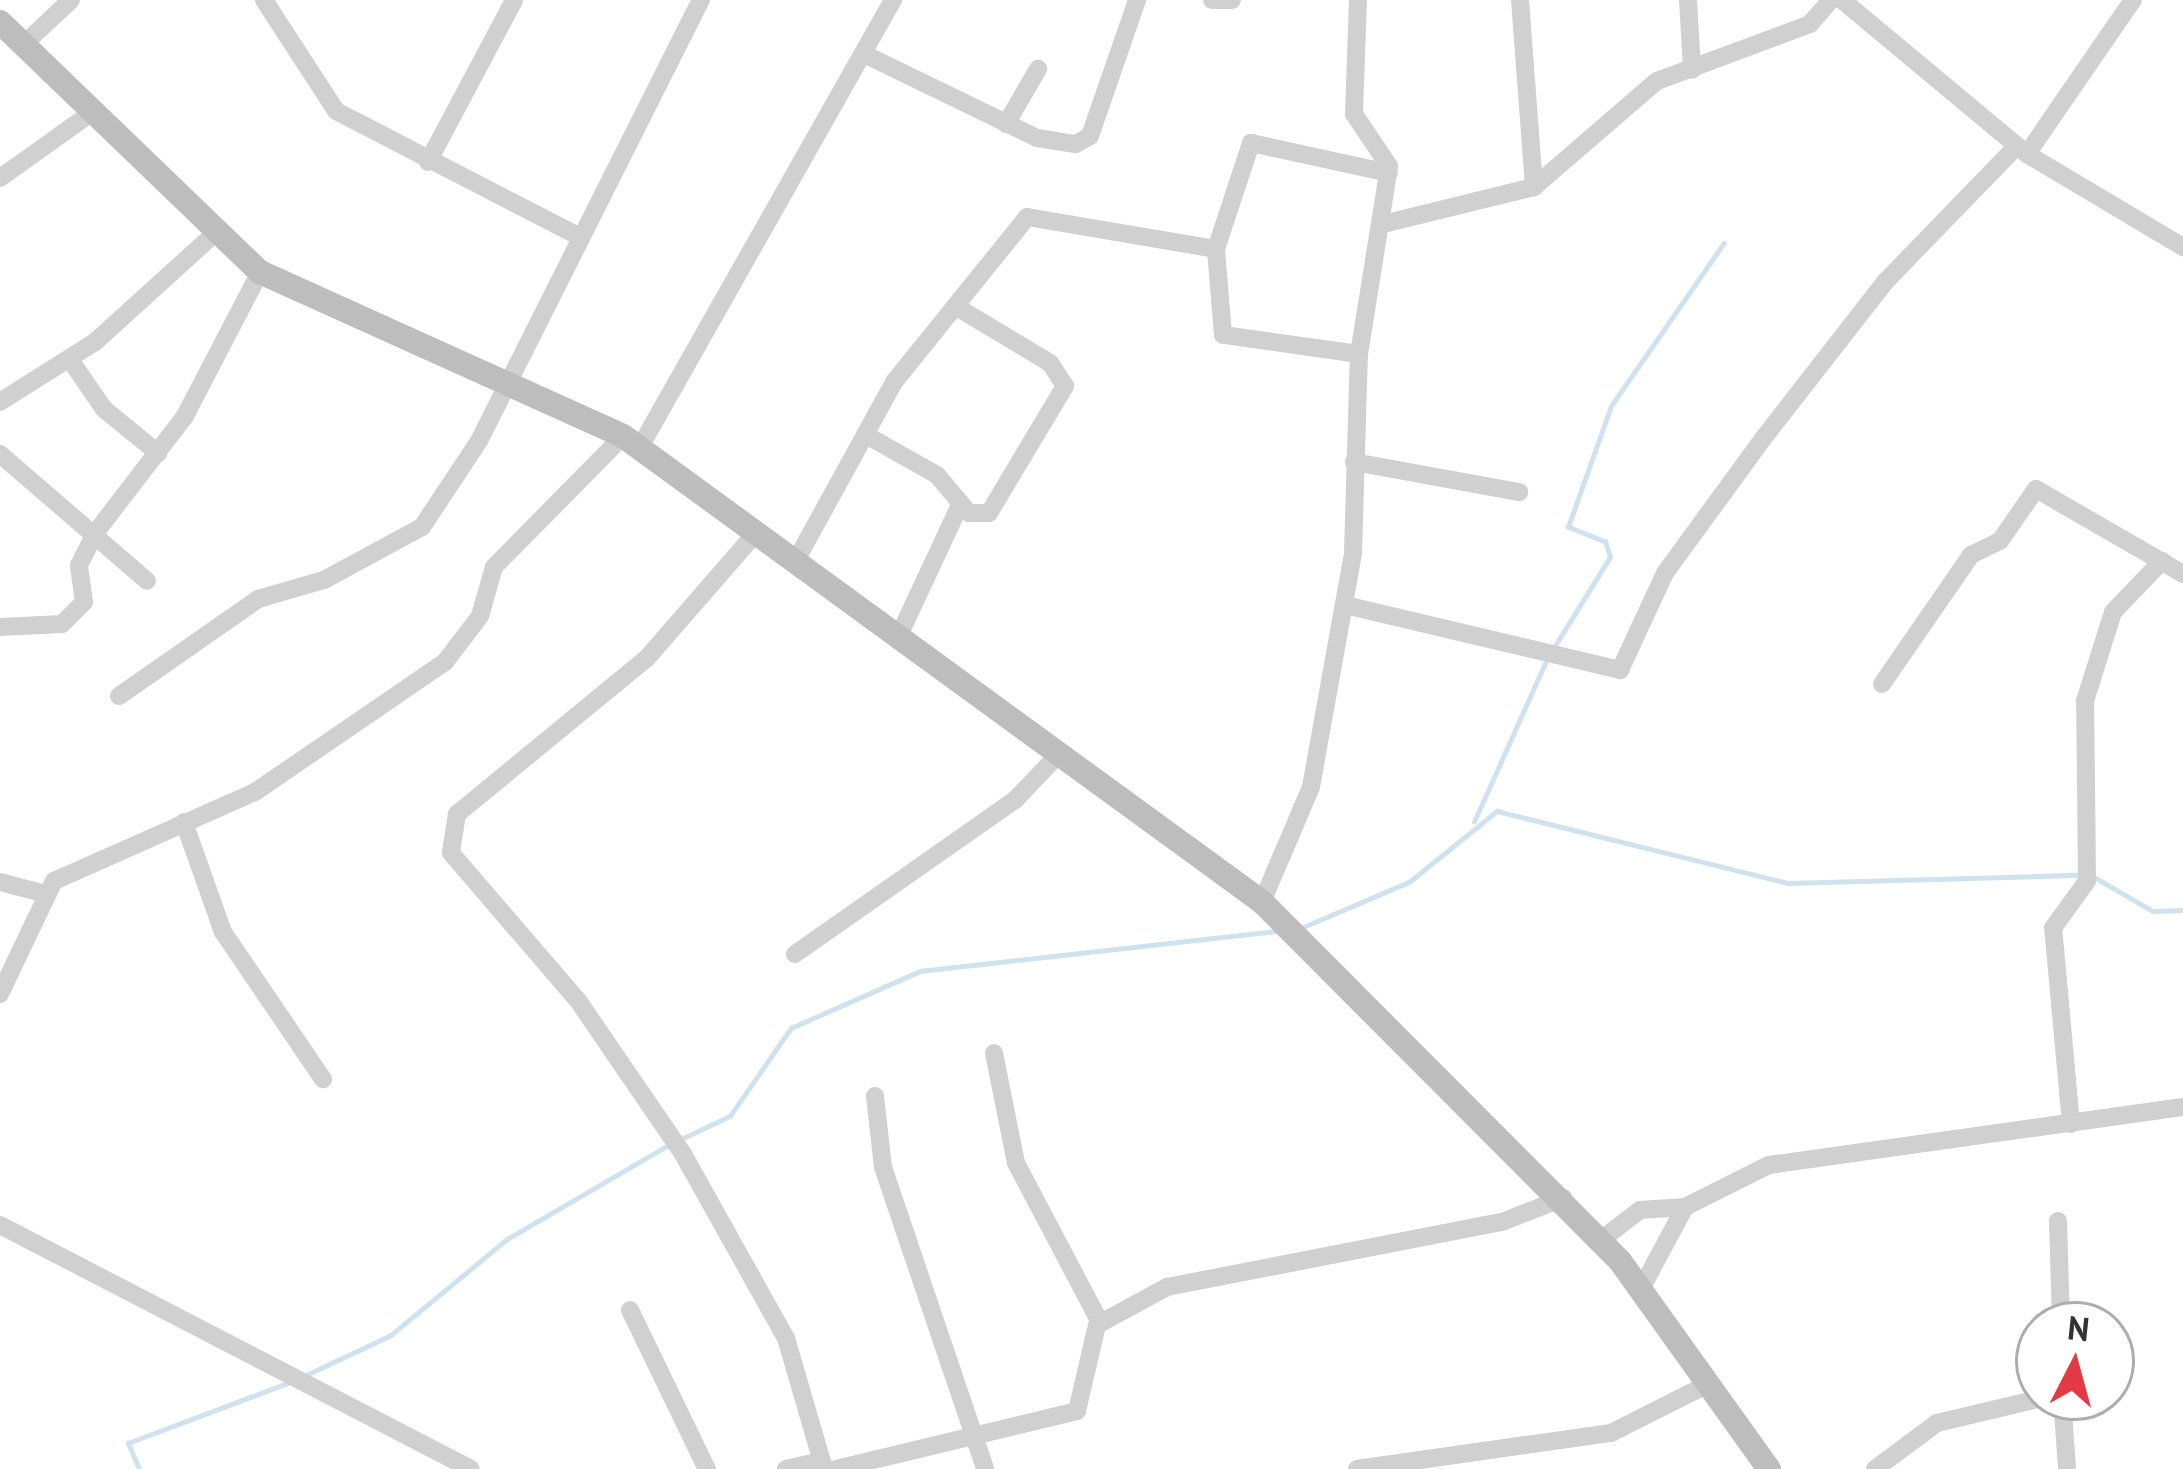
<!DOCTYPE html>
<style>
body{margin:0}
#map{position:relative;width:2183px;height:1469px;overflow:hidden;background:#fff;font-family:"PT Sans",sans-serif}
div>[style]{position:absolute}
.stream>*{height:4.5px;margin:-2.25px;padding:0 2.25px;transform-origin:2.25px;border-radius:2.25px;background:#cfe2ee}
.street>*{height:18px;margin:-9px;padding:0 9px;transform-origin:9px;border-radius:9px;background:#d0d0d0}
.secondary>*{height:24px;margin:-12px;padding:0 12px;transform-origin:12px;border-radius:12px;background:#bdbdbd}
span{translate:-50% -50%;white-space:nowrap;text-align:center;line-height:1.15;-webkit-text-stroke:12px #fff;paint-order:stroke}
.north{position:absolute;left:2015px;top:1301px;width:120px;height:120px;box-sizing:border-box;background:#fff;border:3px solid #adadad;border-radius:50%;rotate:6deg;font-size:33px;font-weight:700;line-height:48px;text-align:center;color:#333}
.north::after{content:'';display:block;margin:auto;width:42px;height:54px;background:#e63946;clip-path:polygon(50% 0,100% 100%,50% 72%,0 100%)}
</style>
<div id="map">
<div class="stream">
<div style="left:1553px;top:649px;width:108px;rotate:-58.2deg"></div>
<div style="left:1610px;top:557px;width:16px;rotate:-108deg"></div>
<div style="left:1605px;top:542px;width:40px;rotate:-158deg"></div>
<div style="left:1568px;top:527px;width:128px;rotate:-70.4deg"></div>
<div style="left:1611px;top:406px;width:198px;rotate:-55.3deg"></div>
<div style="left:1474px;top:822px;width:179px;rotate:-65.9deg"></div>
<div style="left:2096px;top:878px;width:66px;rotate:30.1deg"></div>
<div style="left:2153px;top:911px;width:30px;rotate:-2deg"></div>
<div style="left:1301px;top:928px;width:117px;rotate:-23.1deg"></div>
<div style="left:1409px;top:882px;width:113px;rotate:-38.9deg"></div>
<div style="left:1497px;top:811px;width:300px;rotate:13.9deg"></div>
<div style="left:1788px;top:883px;width:291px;rotate:-1.6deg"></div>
<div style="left:677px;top:1141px;width:59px;rotate:-25.3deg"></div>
<div style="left:730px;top:1116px;width:107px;rotate:-55.3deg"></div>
<div style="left:791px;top:1028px;width:141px;rotate:-23.8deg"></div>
<div style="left:920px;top:971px;width:360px;rotate:-6.4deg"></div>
<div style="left:304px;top:1376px;width:96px;rotate:-25.2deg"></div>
<div style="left:391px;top:1335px;width:151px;rotate:-39.6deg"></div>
<div style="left:507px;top:1239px;width:185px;rotate:-30.2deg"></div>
<div style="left:139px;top:1469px;width:28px;rotate:-113deg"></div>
<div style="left:128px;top:1443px;width:171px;rotate:-20.6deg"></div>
</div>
<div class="street">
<div style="left:264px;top:0;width:132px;rotate:57deg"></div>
<div style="left:336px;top:111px;width:272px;rotate:27.3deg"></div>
<div style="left:1212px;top:0;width:20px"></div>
<div style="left:1520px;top:0;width:188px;rotate:85.7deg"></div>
<div style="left:1688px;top:0;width:70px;rotate:86.7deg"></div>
<div style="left:1842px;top:0;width:241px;rotate:39.8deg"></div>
<div style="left:2027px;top:154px;width:182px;rotate:30.8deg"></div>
<div style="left:23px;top:45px;width:66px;rotate:-43.2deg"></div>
<div style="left:866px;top:55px;width:190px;rotate:25.9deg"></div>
<div style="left:1037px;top:138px;width:39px;rotate:9deg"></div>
<div style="left:1076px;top:144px;width:16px;rotate:-30deg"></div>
<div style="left:1090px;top:136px;width:144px;rotate:-70.9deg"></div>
<div style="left:1006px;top:124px;width:64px;rotate:-59.8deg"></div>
<div style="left:2027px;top:154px;width:187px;rotate:-55.5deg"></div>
<div style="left:428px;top:162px;width:183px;rotate:-62deg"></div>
<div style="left:0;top:178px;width:112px;rotate:-35.5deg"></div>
<div style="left:1383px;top:224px;width:155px;rotate:-13.8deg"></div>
<div style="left:1534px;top:187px;width:162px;rotate:-40.8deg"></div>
<div style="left:1657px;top:81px;width:163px;rotate:-20.4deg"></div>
<div style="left:1810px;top:24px;width:32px;rotate:-49deg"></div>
<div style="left:1359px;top:354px;width:137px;rotate:-172deg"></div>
<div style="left:1223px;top:335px;width:86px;rotate:-94.7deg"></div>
<div style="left:1216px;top:249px;width:112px;rotate:-71.7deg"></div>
<div style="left:1251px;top:143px;width:141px;rotate:12.3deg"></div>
<div style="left:71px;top:361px;width:58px;rotate:55.5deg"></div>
<div style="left:104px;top:409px;width:70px;rotate:39.2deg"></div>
<div style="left:0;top:402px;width:112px;rotate:-32.3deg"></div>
<div style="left:95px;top:342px;width:159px;rotate:-42.2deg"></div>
<div style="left:866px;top:435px;width:81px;rotate:29.4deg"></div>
<div style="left:937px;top:475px;width:50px;rotate:49.9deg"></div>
<div style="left:969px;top:513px;width:20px"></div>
<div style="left:989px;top:513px;width:148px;rotate:-59.1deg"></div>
<div style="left:1065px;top:386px;width:27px;rotate:-123deg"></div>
<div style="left:1050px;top:363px;width:105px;rotate:-149deg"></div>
<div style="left:640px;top:447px;width:514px;rotate:-60.49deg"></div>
<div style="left:0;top:454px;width:194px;rotate:40.8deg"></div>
<div style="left:1354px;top:462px;width:168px;rotate:10.3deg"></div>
<div style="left:754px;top:535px;width:163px;rotate:131deg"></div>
<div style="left:647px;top:658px;width:246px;rotate:140.6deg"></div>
<div style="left:457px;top:814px;width:39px;rotate:99deg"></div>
<div style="left:451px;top:853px;width:196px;rotate:49.3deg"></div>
<div style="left:579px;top:1002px;width:184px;rotate:55.6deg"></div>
<div style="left:683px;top:1154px;width:211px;rotate:60.8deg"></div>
<div style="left:786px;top:1338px;width:136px;rotate:73.8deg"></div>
<div style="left:794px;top:564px;width:208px;rotate:-61.2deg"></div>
<div style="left:894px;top:382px;width:212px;rotate:-51.1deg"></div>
<div style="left:1027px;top:217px;width:192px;rotate:9.6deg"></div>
<div style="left:1345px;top:605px;width:283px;rotate:13.3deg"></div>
<div style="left:1620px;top:670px;width:107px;rotate:-65.1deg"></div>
<div style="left:1665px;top:573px;width:165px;rotate:-53.9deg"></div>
<div style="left:1762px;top:440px;width:202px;rotate:-52.1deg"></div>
<div style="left:1886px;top:281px;width:188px;rotate:-45.9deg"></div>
<div style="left:0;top:627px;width:62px;rotate:-2.8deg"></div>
<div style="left:62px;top:624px;width:31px;rotate:-45deg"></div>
<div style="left:84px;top:602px;width:37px;rotate:-98deg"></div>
<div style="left:79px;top:565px;width:37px;rotate:-63deg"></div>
<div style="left:96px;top:532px;width:146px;rotate:-52.5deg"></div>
<div style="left:185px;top:416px;width:162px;rotate:-62.5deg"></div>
<div style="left:897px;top:640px;width:147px;rotate:-65deg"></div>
<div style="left:1882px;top:684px;width:157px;rotate:-55.4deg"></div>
<div style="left:1971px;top:555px;width:32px;rotate:-26deg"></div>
<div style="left:2000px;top:541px;width:63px;rotate:-55.3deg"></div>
<div style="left:2036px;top:489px;width:170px;rotate:30deg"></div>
<div style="left:119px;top:696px;width:169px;rotate:-34.9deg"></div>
<div style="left:258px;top:599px;width:69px;rotate:-16.1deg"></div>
<div style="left:324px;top:580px;width:111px;rotate:-28.4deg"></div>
<div style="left:422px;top:527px;width:103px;rotate:-56.5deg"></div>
<div style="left:479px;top:441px;width:494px;rotate:-63.3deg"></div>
<div style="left:184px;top:822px;width:117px;rotate:70.5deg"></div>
<div style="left:223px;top:932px;width:178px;rotate:55.8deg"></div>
<div style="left:0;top:882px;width:43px;rotate:14.7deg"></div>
<div style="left:1262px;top:902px;width:125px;rotate:-66.9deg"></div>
<div style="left:1311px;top:787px;width:238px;rotate:-79.8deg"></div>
<div style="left:1353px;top:553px;width:199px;rotate:-88.3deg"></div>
<div style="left:1359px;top:354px;width:190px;rotate:-80.9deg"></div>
<div style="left:1389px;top:166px;width:63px;rotate:-123.9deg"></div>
<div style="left:1354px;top:114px;width:114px;rotate:-88deg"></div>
<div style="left:795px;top:954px;width:269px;rotate:-35deg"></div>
<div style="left:1015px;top:800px;width:57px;rotate:-46.4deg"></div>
<div style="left:0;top:994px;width:125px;rotate:-64.5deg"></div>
<div style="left:54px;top:881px;width:220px;rotate:-23.9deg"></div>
<div style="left:255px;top:792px;width:230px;rotate:-34.4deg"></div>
<div style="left:445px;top:662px;width:58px;rotate:-52.7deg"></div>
<div style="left:480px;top:616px;width:51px;rotate:-74.1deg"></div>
<div style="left:494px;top:567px;width:184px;rotate:-45.4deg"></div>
<div style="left:994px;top:1053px;width:112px;rotate:78.7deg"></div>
<div style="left:1016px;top:1163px;width:180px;rotate:62.2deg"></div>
<div style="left:875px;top:1096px;width:71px;rotate:83.6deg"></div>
<div style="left:883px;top:1167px;width:319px;rotate:71.3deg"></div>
<div style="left:2071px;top:1124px;width:197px;rotate:-95.2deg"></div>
<div style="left:2053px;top:928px;width:58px;rotate:-54.1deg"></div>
<div style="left:2087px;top:881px;width:180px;rotate:-90.6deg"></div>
<div style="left:2085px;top:701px;width:93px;rotate:-72.5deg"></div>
<div style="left:2113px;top:612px;width:71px;rotate:-46.1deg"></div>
<div style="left:2058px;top:1221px;width:104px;rotate:88.3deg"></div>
<div style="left:0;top:1225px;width:530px;rotate:27.39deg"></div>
<div style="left:1601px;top:1240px;width:49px;rotate:-37.6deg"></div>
<div style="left:1640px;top:1210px;width:45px;rotate:-3.8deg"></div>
<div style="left:1685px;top:1207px;width:94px;rotate:-26.6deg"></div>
<div style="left:1769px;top:1165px;width:418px;rotate:-8deg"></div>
<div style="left:1641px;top:1289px;width:93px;rotate:-61.8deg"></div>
<div style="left:630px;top:1310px;width:177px;rotate:64.2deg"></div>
<div style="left:2062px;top:1397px;width:72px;rotate:86deg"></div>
<div style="left:786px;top:1469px;width:37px;rotate:-13deg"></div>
<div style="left:836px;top:1469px;width:248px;rotate:-13.5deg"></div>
<div style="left:1077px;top:1411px;width:88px;rotate:-76.9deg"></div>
<div style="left:1097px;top:1325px;width:80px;rotate:-28.5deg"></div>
<div style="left:1167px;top:1287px;width:341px;rotate:-11deg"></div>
<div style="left:1502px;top:1222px;width:66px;rotate:-21.5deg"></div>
<div style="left:1357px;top:1469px;width:257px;rotate:-8.1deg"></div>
<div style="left:1611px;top:1433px;width:109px;rotate:-26.8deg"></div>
<div style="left:1875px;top:1469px;width:77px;rotate:-36.6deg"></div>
<div style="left:1937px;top:1423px;width:112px;rotate:-13.4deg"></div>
</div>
<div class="secondary">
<div style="left:0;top:22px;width:361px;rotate:43.9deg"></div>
<div style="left:260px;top:272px;width:398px;rotate:24.3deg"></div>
<div style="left:623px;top:436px;width:791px;rotate:36.1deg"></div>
<div style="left:1262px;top:902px;width:507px;rotate:45.08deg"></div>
<div style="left:1620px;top:1261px;width:256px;rotate:54.4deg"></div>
</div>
<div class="north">N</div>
</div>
